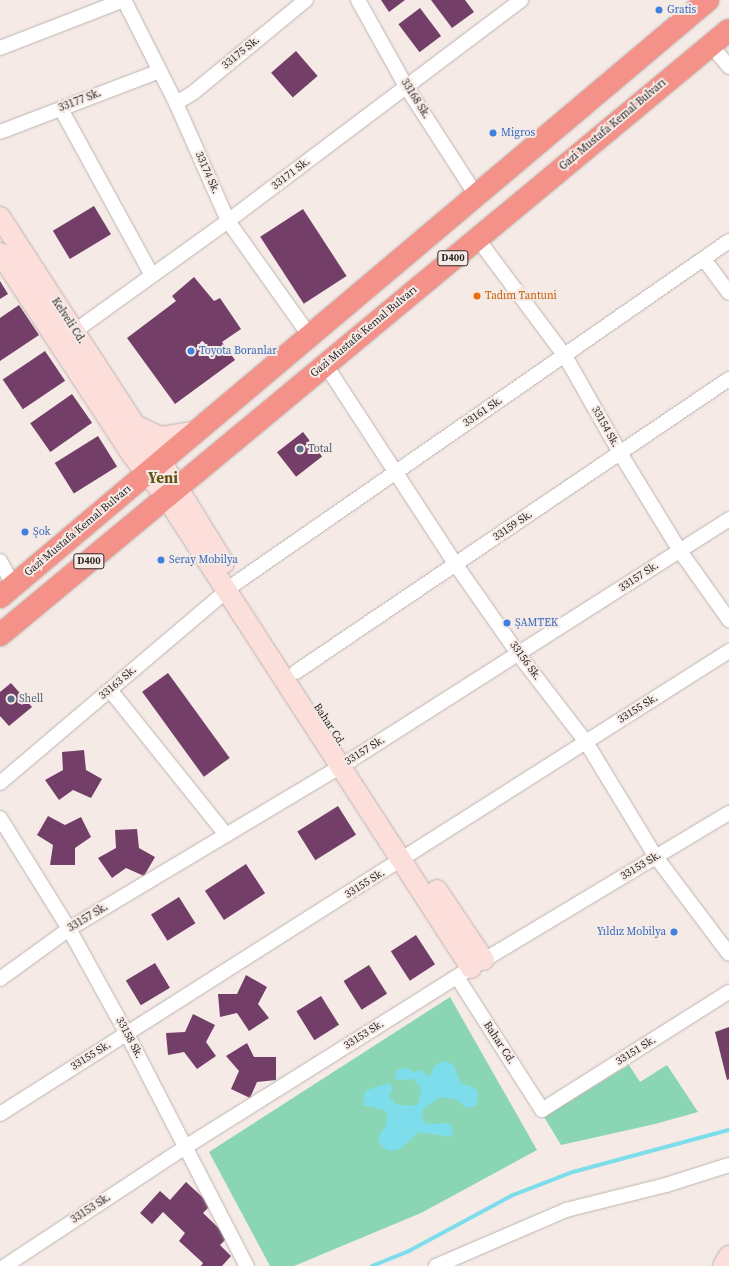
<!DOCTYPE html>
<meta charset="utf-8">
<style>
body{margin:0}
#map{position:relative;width:729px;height:1266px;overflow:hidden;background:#f5eae6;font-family:"Source Serif 4",serif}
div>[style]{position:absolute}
.green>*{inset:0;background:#8ad5b4}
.water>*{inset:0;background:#7eddeb}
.stream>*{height:3.5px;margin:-1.75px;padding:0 1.75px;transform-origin:1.75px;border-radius:1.75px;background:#7eddeb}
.building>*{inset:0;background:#733f68;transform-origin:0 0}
.roads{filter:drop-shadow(0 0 1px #bdb3af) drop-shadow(0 0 1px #bdb3af)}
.street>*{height:14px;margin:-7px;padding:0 7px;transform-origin:7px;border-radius:7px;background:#fff}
.secondary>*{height:20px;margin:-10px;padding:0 10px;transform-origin:10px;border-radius:10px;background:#fcdedb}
.highway>*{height:22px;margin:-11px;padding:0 11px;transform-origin:11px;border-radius:11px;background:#f49188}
.dots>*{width:11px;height:11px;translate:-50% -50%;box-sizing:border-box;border:2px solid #f5eae6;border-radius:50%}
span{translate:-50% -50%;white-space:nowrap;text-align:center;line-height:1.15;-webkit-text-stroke:4px #f5eae6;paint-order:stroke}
.shield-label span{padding:1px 3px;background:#f5eae6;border:1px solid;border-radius:3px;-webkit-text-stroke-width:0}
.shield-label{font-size:10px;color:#2b2726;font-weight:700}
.shop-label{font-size:11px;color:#366cbe}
.left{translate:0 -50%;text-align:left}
.right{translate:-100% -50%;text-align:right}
.street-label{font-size:11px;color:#2b2726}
.food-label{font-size:11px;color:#c56008}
.service-label{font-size:11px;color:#4e5e75}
.district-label{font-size:15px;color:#635215;font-weight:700}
</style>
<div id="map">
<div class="green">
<div style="clip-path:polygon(450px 997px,537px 1150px,421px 1213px,294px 1266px,270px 1266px,209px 1152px)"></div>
<div style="clip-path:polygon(629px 1065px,640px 1082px,667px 1065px,698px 1112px,655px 1124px,561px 1145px,544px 1117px)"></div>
</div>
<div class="water">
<div style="clip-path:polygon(443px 1061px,453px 1064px,461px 1083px,475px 1088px,478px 1093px,477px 1105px,467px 1108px,455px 1099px,441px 1097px,423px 1109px,422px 1116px,425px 1123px,430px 1124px,447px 1123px,451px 1125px,453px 1133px,451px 1137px,419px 1132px,400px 1149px,390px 1151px,385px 1149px,379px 1142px,379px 1136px,386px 1125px,387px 1114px,384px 1110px,363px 1105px,365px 1091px,388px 1083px,391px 1085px,392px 1090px,389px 1096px,395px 1104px,413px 1106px,419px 1103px,421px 1088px,414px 1079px,397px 1080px,395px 1078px,396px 1071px,406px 1067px,413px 1072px,420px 1070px,429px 1077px,435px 1065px)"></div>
</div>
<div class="stream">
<div style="left:372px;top:1266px;width:40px;rotate:-22deg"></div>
<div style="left:409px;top:1251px;width:116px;rotate:-28.3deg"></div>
<div style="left:511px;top:1196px;width:66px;rotate:-21.2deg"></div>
<div style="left:573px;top:1172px;width:162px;rotate:-15.1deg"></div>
</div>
<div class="building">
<div style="clip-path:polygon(381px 0,405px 0,389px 12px)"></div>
<div style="clip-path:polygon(431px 0,465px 0,474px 12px,452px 28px)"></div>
<div style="left:420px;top:8px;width:35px;height:27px;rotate:53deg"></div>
<div style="left:296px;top:51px;width:33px;height:33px;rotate:49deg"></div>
<div style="left:94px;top:206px;width:33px;height:48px;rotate:59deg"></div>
<div style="left:303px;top:209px;width:80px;height:51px;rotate:57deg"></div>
<div style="clip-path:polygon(194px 277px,214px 301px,220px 298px,241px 329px,222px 342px,235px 360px,175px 404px,127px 338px,176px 301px,172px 296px)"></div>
<div style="clip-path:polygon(0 281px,8px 294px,0 299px)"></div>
<div style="clip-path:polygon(19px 305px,39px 335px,0 361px,0 318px)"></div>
<div style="left:45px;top:351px;width:36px;height:51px;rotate:56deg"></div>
<div style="left:72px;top:394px;width:35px;height:51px;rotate:55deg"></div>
<div style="left:303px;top:432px;width:31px;height:33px;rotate:52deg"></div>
<div style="left:98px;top:436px;width:36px;height:51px;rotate:58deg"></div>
<div style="left:168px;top:673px;width:105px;height:32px;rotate:54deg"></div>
<div style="clip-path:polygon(11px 683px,32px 707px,9px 726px,0 716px,0 692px)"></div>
<div style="clip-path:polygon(84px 750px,86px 770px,102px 779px,91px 798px,73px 790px,59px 800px,45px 780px,63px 770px,62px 752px)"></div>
<div style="left:338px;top:806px;width:34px;height:48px;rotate:58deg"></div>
<div style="clip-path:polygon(48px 816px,65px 825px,81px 817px,91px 837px,75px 848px,75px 865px,50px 865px,53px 845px,37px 835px)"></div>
<div style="clip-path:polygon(137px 829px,139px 848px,155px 857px,144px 876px,126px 868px,112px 878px,98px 858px,116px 848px,115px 830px)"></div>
<div style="left:246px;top:864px;width:35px;height:49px;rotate:57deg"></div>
<div style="left:179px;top:897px;width:31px;height:33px;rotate:58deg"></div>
<div style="left:416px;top:935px;width:35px;height:30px;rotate:57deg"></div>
<div style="left:155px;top:963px;width:29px;height:34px;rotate:59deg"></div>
<div style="left:369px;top:965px;width:34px;height:30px;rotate:58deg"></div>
<div style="clip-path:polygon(246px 975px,267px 987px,258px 1004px,269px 1018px,249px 1031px,237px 1013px,220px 1017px,218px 994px,237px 994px)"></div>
<div style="left:321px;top:996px;width:34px;height:29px;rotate:58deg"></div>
<div style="clip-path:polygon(193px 1014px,215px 1025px,206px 1042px,216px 1056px,197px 1069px,184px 1052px,168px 1055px,166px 1033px,185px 1032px)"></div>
<div style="clip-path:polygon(729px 1027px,729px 1079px,727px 1080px,715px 1032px)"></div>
<div style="clip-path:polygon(247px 1043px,254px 1057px,276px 1057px,276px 1080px,257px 1082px,250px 1098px,231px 1089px,239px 1071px,226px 1056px)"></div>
<div style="clip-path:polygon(186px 1182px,211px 1205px,203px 1213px,228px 1237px,220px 1245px,231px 1256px,222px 1266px,201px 1266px,203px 1263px,179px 1241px,185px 1233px,163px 1212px,152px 1224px,140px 1213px,160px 1191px,170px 1200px)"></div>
</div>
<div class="roads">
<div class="street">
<div style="left:124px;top:0;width:115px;rotate:63.2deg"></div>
<div style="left:176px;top:103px;width:129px;rotate:66.2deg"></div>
<div style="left:228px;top:221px;width:140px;rotate:54.6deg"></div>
<div style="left:358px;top:0;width:101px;rotate:60.9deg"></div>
<div style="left:407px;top:88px;width:127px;rotate:57.2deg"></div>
<div style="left:710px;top:44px;width:30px;rotate:50deg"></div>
<div style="left:0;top:48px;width:133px;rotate:-21.2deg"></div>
<div style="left:176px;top:103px;width:21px;rotate:-31deg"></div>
<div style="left:194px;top:92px;width:145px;rotate:-39.4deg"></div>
<div style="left:61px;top:109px;width:189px;rotate:61.3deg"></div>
<div style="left:0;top:132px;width:171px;rotate:-20.9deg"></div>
<div style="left:477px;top:238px;width:147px;rotate:53.3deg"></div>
<div style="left:565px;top:356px;width:112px;rotate:60.4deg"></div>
<div style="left:620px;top:453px;width:115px;rotate:58.5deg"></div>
<div style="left:680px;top:551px;width:85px;rotate:54.6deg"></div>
<div style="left:704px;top:259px;width:42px;rotate:53.7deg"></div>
<div style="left:68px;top:336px;width:197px;rotate:-35.7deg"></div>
<div style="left:228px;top:221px;width:367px;rotate:-37deg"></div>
<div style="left:325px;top:364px;width:240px;rotate:56.9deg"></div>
<div style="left:456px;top:565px;width:110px;rotate:55deg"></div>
<div style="left:519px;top:655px;width:110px;rotate:52.4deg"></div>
<div style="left:586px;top:742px;width:135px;rotate:58.7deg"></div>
<div style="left:656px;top:857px;width:121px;rotate:53deg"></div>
<div style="left:0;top:561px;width:29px;rotate:61deg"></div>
<div style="left:296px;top:672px;width:523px;rotate:-34.09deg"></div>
<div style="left:110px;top:690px;width:186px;rotate:51.3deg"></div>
<div style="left:0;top:783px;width:309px;rotate:-40.3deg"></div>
<div style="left:236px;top:583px;width:600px;rotate:-34.75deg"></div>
<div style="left:0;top:818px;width:131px;rotate:58.1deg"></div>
<div style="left:69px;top:929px;width:120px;rotate:61.1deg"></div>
<div style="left:127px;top:1034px;width:261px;rotate:62.7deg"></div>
<div style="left:457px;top:977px;width:158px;rotate:57.4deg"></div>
<div style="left:542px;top:1110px;width:221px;rotate:-32.3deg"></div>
<div style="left:0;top:979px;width:85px;rotate:-35.9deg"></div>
<div style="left:69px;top:929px;width:329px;rotate:-30.9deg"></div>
<div style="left:351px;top:760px;width:448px;rotate:-32.5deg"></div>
<div style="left:0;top:1114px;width:864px;rotate:-32.42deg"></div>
<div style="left:5px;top:1266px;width:218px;rotate:-33.4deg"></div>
<div style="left:187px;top:1146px;width:350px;rotate:-32.1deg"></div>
<div style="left:484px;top:960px;width:286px;rotate:-31deg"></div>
<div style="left:436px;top:1266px;width:142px;rotate:-23.3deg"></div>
<div style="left:566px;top:1210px;width:103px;rotate:-14deg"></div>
<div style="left:666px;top:1185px;width:66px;rotate:-17.6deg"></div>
</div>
<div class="secondary">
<div style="left:0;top:217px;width:248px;rotate:57deg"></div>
<div style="left:135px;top:425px;width:29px;rotate:25deg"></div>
<div style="left:161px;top:437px;width:36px;rotate:-9deg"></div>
<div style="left:0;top:253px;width:241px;rotate:56.8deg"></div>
<div style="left:132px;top:455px;width:54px;rotate:51deg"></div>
<div style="left:166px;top:497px;width:561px;rotate:57.07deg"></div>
<div style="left:135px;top:425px;width:44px;rotate:54.2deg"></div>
<div style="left:161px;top:461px;width:120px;rotate:58.3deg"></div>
<div style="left:437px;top:890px;width:84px;rotate:56.1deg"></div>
<div style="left:723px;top:1266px;width:12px;rotate:-59deg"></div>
</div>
<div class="highway">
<div style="left:0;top:597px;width:926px;rotate:-40.14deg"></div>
<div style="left:0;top:635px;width:947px;rotate:-39.69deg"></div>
</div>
</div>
<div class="dots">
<div style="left:659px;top:10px;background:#3f7fe0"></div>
<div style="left:493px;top:133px;background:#3f7fe0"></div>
<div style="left:477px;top:296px;background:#e8710a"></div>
<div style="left:191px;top:351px;background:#3f7fe0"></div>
<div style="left:300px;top:449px;background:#5c6f8a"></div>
<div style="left:25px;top:532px;background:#3f7fe0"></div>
<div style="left:161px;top:560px;background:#3f7fe0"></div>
<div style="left:507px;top:623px;background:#3f7fe0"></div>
<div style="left:11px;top:699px;background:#5c6f8a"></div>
<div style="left:674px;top:932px;background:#3f7fe0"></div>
</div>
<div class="shield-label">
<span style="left:453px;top:258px">D400</span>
<span style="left:89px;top:561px">D400</span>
</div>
<div class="shop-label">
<span class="left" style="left:667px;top:10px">Gratis</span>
<span class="left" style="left:501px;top:133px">Migros</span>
<span class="left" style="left:199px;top:351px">Toyota Boranlar</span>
<span class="left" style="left:33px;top:532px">Şok</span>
<span class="left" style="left:169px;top:560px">Seray Mobilya</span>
<span class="left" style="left:515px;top:623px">ŞAMTEK</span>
<span class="right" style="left:666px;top:932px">Yıldız Mobilya</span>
</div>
<div class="street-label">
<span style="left:241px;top:53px;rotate:-39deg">33175 Sk.</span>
<span style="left:415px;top:99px;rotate:58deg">33168 Sk.</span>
<span style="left:80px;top:101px;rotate:-21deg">33177 Sk.</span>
<span style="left:613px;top:125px;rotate:-40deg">Gazi Mustafa Kemal Bulvarı</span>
<span style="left:207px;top:173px;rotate:66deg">33174 Sk.</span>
<span style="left:291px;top:174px;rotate:-37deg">33171 Sk.</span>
<span style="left:68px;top:321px;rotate:57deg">Kelveli Cd.</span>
<span style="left:364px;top:332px;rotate:-40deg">Gazi Mustafa Kemal Bulvarı</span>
<span style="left:483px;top:412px;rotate:-34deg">33161 Sk.</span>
<span style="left:605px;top:427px;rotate:61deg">33154 Sk.</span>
<span style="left:513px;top:526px;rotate:-34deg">33159 Sk.</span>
<span style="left:78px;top:531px;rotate:-40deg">Gazi Mustafa Kemal Bulvarı</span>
<span style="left:639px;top:577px;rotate:-33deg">33157 Sk.</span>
<span style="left:525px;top:661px;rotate:54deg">33156 Sk.</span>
<span style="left:118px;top:683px;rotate:-40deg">33163 Sk.</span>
<span style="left:638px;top:709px;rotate:-32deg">33155 Sk.</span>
<span style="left:329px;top:725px;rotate:57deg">Bahar Cd.</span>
<span style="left:365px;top:751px;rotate:-32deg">33157 Sk.</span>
<span style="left:641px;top:866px;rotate:-31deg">33153 Sk.</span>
<span style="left:365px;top:884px;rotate:-32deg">33155 Sk.</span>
<span style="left:88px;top:918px;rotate:-31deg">33157 Sk.</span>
<span style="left:364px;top:1035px;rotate:-32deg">33153 Sk.</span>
<span style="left:129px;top:1038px;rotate:62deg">33158 Sk.</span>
<span style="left:499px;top:1043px;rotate:57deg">Bahar Cd.</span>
<span style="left:636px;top:1051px;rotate:-32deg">33151 Sk.</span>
<span style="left:91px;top:1056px;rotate:-32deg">33155 Sk.</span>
<span style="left:91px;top:1209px;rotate:-33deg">33153 Sk.</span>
</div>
<div class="food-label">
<span class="left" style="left:485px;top:296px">Tadım Tantuni</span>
</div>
<div class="service-label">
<span class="left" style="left:308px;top:449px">Total</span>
<span class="left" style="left:19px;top:699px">Shell</span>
</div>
<div class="district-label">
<span style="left:163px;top:478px">Yeni</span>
</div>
</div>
